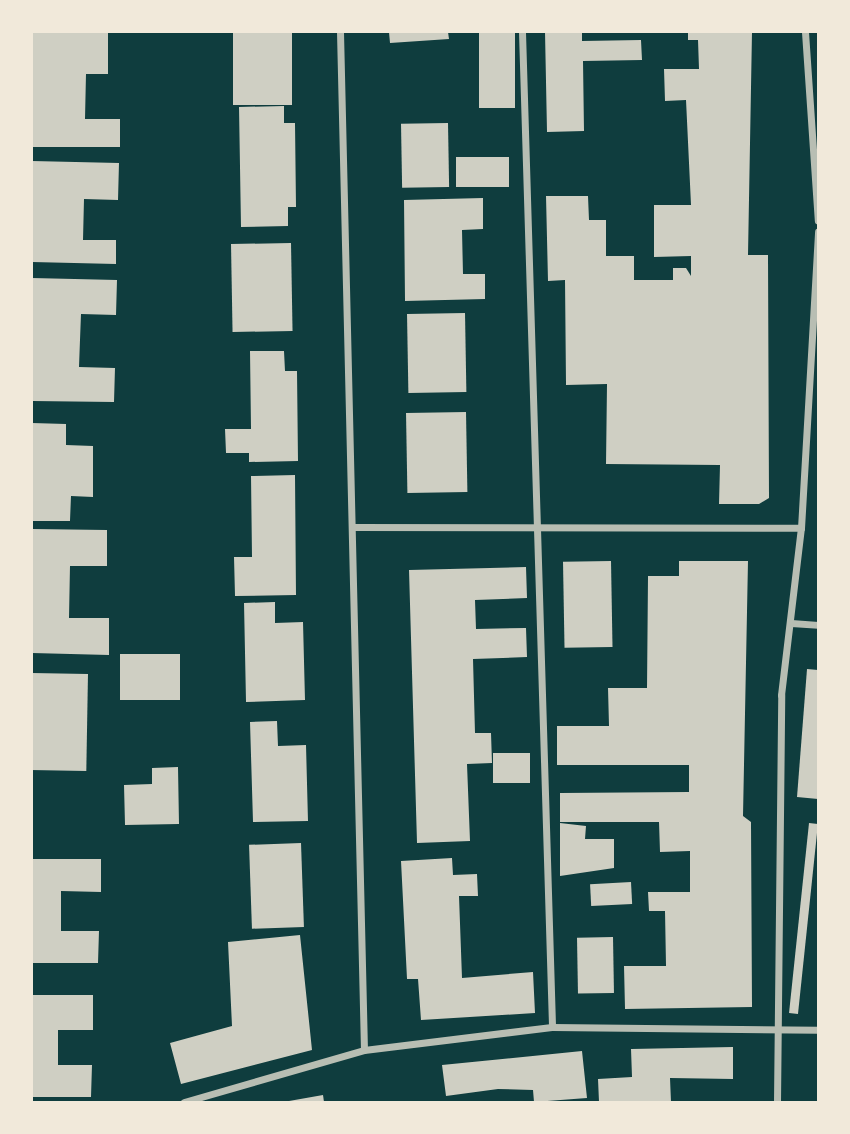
<!DOCTYPE html>
<style>
body{margin:0}
#map{position:relative;width:850px;height:1134px;overflow:hidden;background:#0f3d3e;font-family:Signika,sans-serif}
div>[style]{position:absolute}
.building>*{inset:0;background:#cfcfc3;transform-origin:0 0}
.minor>*{height:7px;margin:-3.5px;padding:0 3.5px;transform-origin:3.5px;border-radius:3.5px;background:#b8beb3}
span{translate:-50% -50%;white-space:nowrap;text-align:center;line-height:1.15;-webkit-text-stroke:7px #f1e9da;paint-order:stroke}
.frame{position:absolute;inset:0;border:33px solid #f1e9da;pointer-events:none}
</style>
<div id="map">
<div class="building">
<div style="clip-path:polygon(32px 32px,108px 32px,108px 74px,86px 74px,85px 119px,120px 119px,120px 147px,32px 147px)"></div>
<div style="left:233px;top:32px;width:59px;height:73px"></div>
<div style="clip-path:polygon(389px 32px,448px 32px,449px 39px,390px 43px)"></div>
<div style="left:479px;top:32px;width:36px;height:76px"></div>
<div style="clip-path:polygon(545px 32px,582px 32px,582px 41px,641px 40px,642px 60px,583px 61px,584px 131px,547px 132px)"></div>
<div style="clip-path:polygon(688px 32px,752px 32px,748px 255px,768px 255px,769px 498px,759px 504px,719px 504px,720px 465px,606px 464px,607px 384px,566px 385px,565px 280px,548px 281px,546px 196px,588px 196px,589px 220px,606px 220px,606px 256px,634px 256px,634px 280px,673px 280px,673px 268px,686px 268px,691px 276px,691px 256px,654px 257px,654px 205px,691px 205px,686px 100px,665px 101px,664px 69px,699px 69px,698px 40px,688px 40px)"></div>
<div style="clip-path:polygon(284px 106px,284px 123px,295px 123px,296px 207px,288px 207px,288px 226px,241px 227px,239px 107px)"></div>
<div style="left:448px;top:123px;width:64px;height:47px;rotate:89deg"></div>
<div style="left:509px;top:157px;width:30px;height:53px;rotate:90deg"></div>
<div style="clip-path:polygon(32px 161px,119px 163px,118px 200px,84px 199px,83px 240px,116px 240px,116px 264px,32px 262px)"></div>
<div style="clip-path:polygon(483px 198px,483px 229px,462px 230px,463px 274px,485px 274px,485px 299px,405px 301px,404px 200px)"></div>
<div style="left:291px;top:243px;width:88px;height:60px;rotate:89deg"></div>
<div style="clip-path:polygon(32px 278px,117px 280px,116px 315px,81px 314px,80px 340px,79px 367px,115px 368px,114px 402px,32px 401px)"></div>
<div style="left:465px;top:313px;width:79px;height:58px;rotate:89deg"></div>
<div style="clip-path:polygon(250px 351px,284px 351px,285px 371px,297px 371px,298px 461px,249px 462px,249px 453px,226px 453px,225px 429px,251px 429px)"></div>
<div style="left:466px;top:412px;width:80px;height:60px;rotate:89deg"></div>
<div style="clip-path:polygon(32px 423px,66px 424px,66px 445px,93px 446px,93px 497px,71px 496px,70px 521px,32px 521px)"></div>
<div style="clip-path:polygon(295px 475px,296px 595px,235px 596px,234px 557px,252px 557px,251px 476px)"></div>
<div style="clip-path:polygon(32px 529px,107px 530px,107px 566px,70px 566px,69px 618px,109px 618px,109px 655px,32px 653px)"></div>
<div style="left:611px;top:561px;width:86px;height:48px;rotate:89deg"></div>
<div style="clip-path:polygon(679px 561px,748px 561px,743px 816px,751px 822px,752px 1007px,625px 1009px,624px 966px,666px 966px,665px 911px,649px 911px,648px 892px,690px 892px,690px 851px,660px 852px,659px 822px,560px 822px,560px 793px,689px 792px,689px 765px,557px 765px,557px 726px,609px 726px,608px 688px,647px 688px,648px 576px,679px 576px)"></div>
<div style="clip-path:polygon(526px 567px,527px 598px,475px 600px,476px 629px,526px 628px,527px 657px,473px 659px,475px 733px,491px 733px,492px 763px,467px 764px,470px 841px,417px 843px,409px 570px)"></div>
<div style="clip-path:polygon(275px 602px,275px 623px,303px 622px,305px 700px,246px 702px,244px 603px)"></div>
<div style="left:120px;top:654px;width:60px;height:46px"></div>
<div style="clip-path:polygon(807px 669px,818px 670px,818px 799px,797px 797px)"></div>
<div style="left:32px;top:673px;width:56px;height:97px;rotate:1deg"></div>
<div style="clip-path:polygon(277px 721px,278px 746px,306px 745px,308px 821px,253px 822px,250px 722px)"></div>
<div style="left:493px;top:753px;width:37px;height:30px"></div>
<div style="clip-path:polygon(178px 767px,179px 824px,125px 825px,124px 785px,152px 784px,152px 768px)"></div>
<div style="clip-path:polygon(560px 823px,586px 826px,585px 839px,614px 839px,614px 868px,560px 876px)"></div>
<div style="left:809px;top:823px;width:9px;height:191px;rotate:6deg"></div>
<div style="left:301px;top:843px;width:84px;height:52px;rotate:88deg"></div>
<div style="clip-path:polygon(452px 858px,453px 875px,477px 874px,478px 896px,459px 896px,462px 978px,533px 972px,535px 1013px,421px 1020px,418px 979px,407px 979px,401px 861px)"></div>
<div style="clip-path:polygon(32px 859px,101px 859px,101px 892px,61px 891px,61px 931px,99px 931px,98px 963px,32px 963px)"></div>
<div style="left:631px;top:882px;width:22px;height:41px;rotate:87deg"></div>
<div style="clip-path:polygon(300px 935px,312px 1050px,181px 1084px,170px 1043px,232px 1026px,228px 942px)"></div>
<div style="left:613px;top:937px;width:56px;height:36px;rotate:89deg"></div>
<div style="clip-path:polygon(32px 995px,93px 995px,93px 1030px,58px 1030px,58px 1065px,92px 1065px,91px 1097px,32px 1097px)"></div>
<div style="clip-path:polygon(733px 1047px,733px 1079px,670px 1078px,671px 1102px,599px 1102px,598px 1079px,632px 1077px,631px 1049px)"></div>
<div style="clip-path:polygon(582px 1051px,587px 1098px,534px 1102px,533px 1090px,498px 1089px,446px 1096px,442px 1065px)"></div>
<div style="clip-path:polygon(323px 1095px,324px 1102px,289px 1102px,289px 1101px)"></div>
</div>
<div class="minor">
<div style="left:340px;top:32px;width:1018px;rotate:88.65deg"></div>
<div style="left:522px;top:32px;width:995px;rotate:88.27deg"></div>
<div style="left:805px;top:32px;width:189px;rotate:86.1deg"></div>
<div style="left:352px;top:527px;width:449px;rotate:0.1deg"></div>
<div style="left:791px;top:623px;width:27px;rotate:4deg"></div>
<div style="left:184px;top:1102px;width:187px;rotate:-16.1deg"></div>
<div style="left:364px;top:1050px;width:189px;rotate:-7deg"></div>
<div style="left:552px;top:1027px;width:266px;rotate:0.6deg"></div>
<div style="left:777px;top:1102px;width:407px;rotate:-89.4deg"></div>
<div style="left:781px;top:695px;width:168px;rotate:-83.2deg"></div>
<div style="left:801px;top:528px;width:297px;rotate:-86.7deg"></div>
</div>
<div class="frame"></div>
</div>
